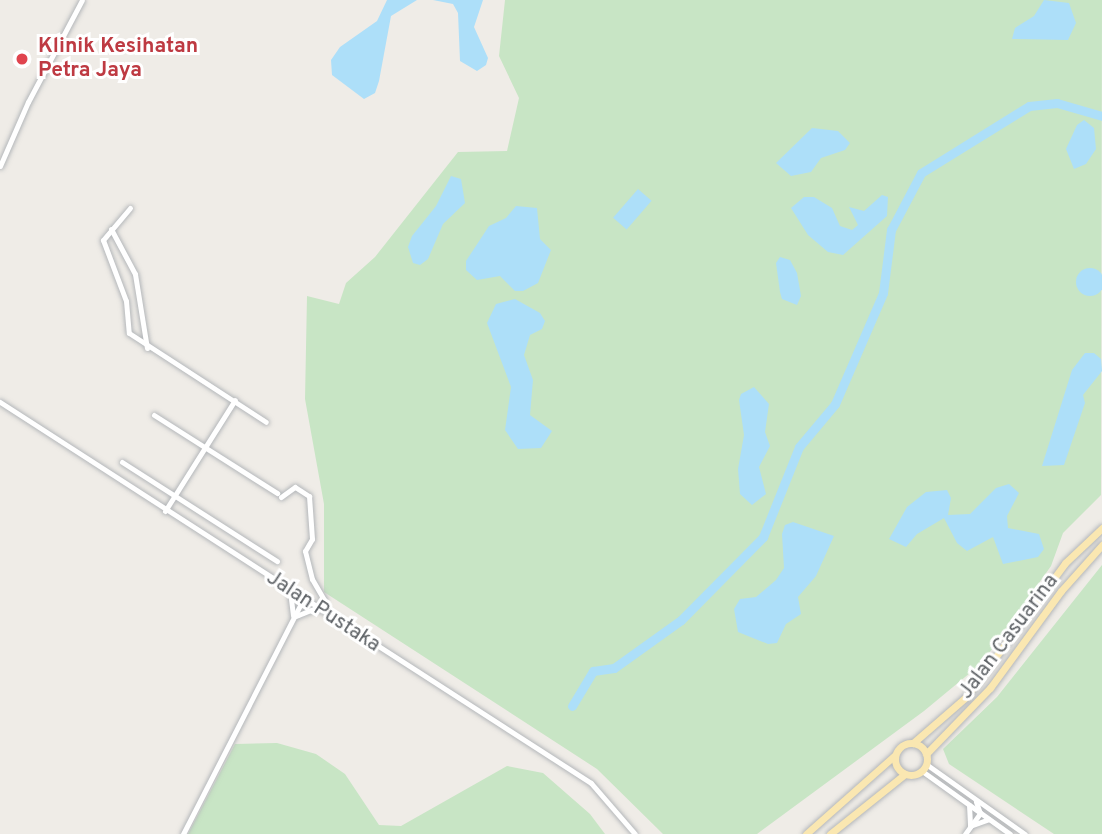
<!DOCTYPE html>
<style>
body{margin:0}
#map{position:relative;width:1102px;height:834px;overflow:hidden;background:#efece7;font-family:Overpass,sans-serif}
div>[style]{position:absolute}
.green>*{inset:0;background:#c8e5c5}
.water>*{inset:0;background:#addff9;transform-origin:0 0}
.round{border-radius:50%}
.river>*{height:9px;margin:-4.5px;padding:0 4.5px;transform-origin:4.5px;border-radius:4.5px;background:#addff9}
.roads{filter:drop-shadow(0 0 2px #b4b7ba) drop-shadow(0 0 2px #b4b7ba)}
.minor>*{height:5px;margin:-2.5px;padding:0 2.5px;transform-origin:2.5px;border-radius:2.5px;background:#fff}
.major>*{height:7px;margin:-3.5px;padding:0 3.5px;transform-origin:3.5px;border-radius:3.5px;background:#fae7b1}
.major>.ring{margin:-3.5px;padding:0;box-sizing:content-box;background:none;border:7px solid #fae7b1;border-radius:50%}
.dots>*{width:19px;height:19px;translate:-50% -50%;box-sizing:border-box;border:4px solid #fff;border-radius:50%}
span{translate:-50% -50%;white-space:nowrap;text-align:center;line-height:1.15;-webkit-text-stroke:6px #fff;paint-order:stroke}
.health-label{font-size:21px;color:#be3a42;font-weight:700}
.left{translate:0 -50%;text-align:left}
.street-label{font-size:21px;color:#5e6266}
</style>
<div id="map">
<div class="green">
<div style="clip-path:polygon(505px 0,1102px 0,1101px 495px,1063px 533px,1051px 566px,982px 663px,924px 711px,757px 834px,663px 834px,597px 769px,324px 592px,324px 504px,305px 399px,307px 296px,339px 304px,346px 283px,375px 257px,458px 152px,507px 151px,519px 98px,499px 56px)"></div>
<div style="clip-path:polygon(1102px 565px,1102px 834px,1054px 834px,949px 764px,943px 749px,997px 697px)"></div>
<div style="clip-path:polygon(277px 743px,316px 754px,345px 774px,379px 825px,401px 826px,507px 766px,543px 773px,590px 814px,605px 834px,188px 834px,235px 744px)"></div>
</div>
<div class="water">
<div style="clip-path:polygon(387px 0,417px 0,391px 16px,379px 81px,375px 93px,364px 99px,332px 75px,331px 60px,340px 47px,377px 21px)"></div>
<div style="clip-path:polygon(433px 0,483px 0,474px 27px,488px 58px,486px 65px,477px 71px,460px 61px,458px 13px,453px 4px)"></div>
<div style="clip-path:polygon(1044px 0,1069px 3px,1076px 23px,1068px 40px,1012px 39px,1015px 28px,1034px 16px)"></div>
<div style="clip-path:polygon(1084px 120px,1094px 128px,1096px 149px,1086px 164px,1074px 169px,1066px 149px,1077px 125px)"></div>
<div style="clip-path:polygon(812px 128px,838px 131px,850px 143px,845px 150px,821px 158px,811px 172px,791px 176px,776px 163px)"></div>
<div style="clip-path:polygon(451px 176px,461px 179px,465px 203px,443px 224px,428px 259px,420px 265px,413px 263px,408px 247px,412px 236px,436px 206px)"></div>
<div style="left:638px;top:189px;width:18px;height:38px;rotate:41deg"></div>
<div style="clip-path:polygon(882px 195px,888px 197px,887px 216px,843px 255px,828px 252px,808px 235px,791px 208px,804px 197px,814px 197px,832px 208px,840px 226px,852px 230px,858px 225px,849px 207px,864px 211px)"></div>
<div style="clip-path:polygon(516px 206px,537px 208px,540px 239px,551px 250px,538px 283px,523px 291px,515px 291px,500px 276px,477px 280px,466px 270px,466px 261px,489px 226px,506px 218px)"></div>
<div style="clip-path:polygon(780px 257px,790px 260px,797px 273px,801px 296px,797px 305px,782px 299px,780px 292px,776px 263px)"></div>
<div class="round" style="left:1076px;top:268px;width:28px;height:28px"></div>
<div style="clip-path:polygon(515px 299px,540px 313px,545px 321px,542px 329px,530px 335px,524px 355px,533px 380px,530px 415px,552px 431px,541px 448px,518px 449px,505px 430px,511px 387px,487px 323px,496px 304px)"></div>
<div style="clip-path:polygon(1085px 353px,1094px 353px,1101px 359px,1102px 371px,1083px 395px,1085px 403px,1064px 465px,1042px 466px,1072px 370px)"></div>
<div style="clip-path:polygon(754px 387px,769px 404px,765px 432px,770px 446px,759px 467px,766px 494px,752px 505px,740px 494px,738px 469px,744px 435px,739px 400px,741px 394px)"></div>
<div style="clip-path:polygon(1009px 484px,1019px 493px,1007px 516px,1008px 528px,1039px 534px,1044px 549px,1038px 557px,1003px 564px,993px 537px,967px 551px,957px 543px,944px 518px,917px 534px,906px 547px,889px 539px,907px 507px,926px 492px,947px 490px,951px 498px,948px 515px,970px 514px,996px 488px)"></div>
<div style="clip-path:polygon(793px 522px,834px 536px,816px 576px,798px 597px,801px 614px,786px 624px,777px 643px,768px 644px,738px 632px,734px 609px,740px 599px,756px 597px,776px 580px,784px 568px,782px 534px,785px 525px)"></div>
</div>
<div class="river">
<div style="left:572px;top:706px;width:41px;rotate:-59deg"></div>
<div style="left:593px;top:671px;width:21px;rotate:-8deg"></div>
<div style="left:614px;top:668px;width:82px;rotate:-35.6deg"></div>
<div style="left:681px;top:620px;width:117px;rotate:-45.3deg"></div>
<div style="left:763px;top:537px;width:97px;rotate:-68.2deg"></div>
<div style="left:799px;top:447px;width:56px;rotate:-50.1deg"></div>
<div style="left:835px;top:404px;width:121px;rotate:-66.6deg"></div>
<div style="left:883px;top:293px;width:64px;rotate:-82.8deg"></div>
<div style="left:891px;top:230px;width:64px;rotate:-62.2deg"></div>
<div style="left:921px;top:173px;width:127px;rotate:-31.8deg"></div>
<div style="left:1029px;top:106px;width:28px;rotate:-6deg"></div>
<div style="left:1057px;top:103px;width:47px;rotate:16.1deg"></div>
</div>
<div class="roads">
<div class="minor">
<div style="left:0;top:166px;width:70px;rotate:-66.4deg"></div>
<div style="left:28px;top:102px;width:115px;rotate:-62.1deg"></div>
<div style="left:130px;top:208px;width:42px;rotate:130.2deg"></div>
<div style="left:103px;top:240px;width:65px;rotate:69.3deg"></div>
<div style="left:126px;top:301px;width:32px;rotate:85deg"></div>
<div style="left:129px;top:333px;width:163px;rotate:33deg"></div>
<div style="left:111px;top:229px;width:51px;rotate:61.9deg"></div>
<div style="left:135px;top:274px;width:75px;rotate:80.8deg"></div>
<div style="left:0;top:402px;width:703px;rotate:32.81deg"></div>
<div style="left:591px;top:783px;width:67px;rotate:49.2deg"></div>
<div style="left:154px;top:415px;width:146px;rotate:32.4deg"></div>
<div style="left:122px;top:462px;width:184px;rotate:32.6deg"></div>
<div style="left:281px;top:497px;width:17px;rotate:-36deg"></div>
<div style="left:295px;top:487px;width:17px;rotate:33deg"></div>
<div style="left:309px;top:496px;width:43px;rotate:86deg"></div>
<div style="left:312px;top:539px;width:14px;rotate:120deg"></div>
<div style="left:305px;top:551px;width:29px;rotate:76deg"></div>
<div style="left:312px;top:579px;width:24px;rotate:60deg"></div>
<div style="left:324px;top:600px;width:11px;rotate:124deg"></div>
<div style="left:165px;top:511px;width:131px;rotate:-57.8deg"></div>
<div style="left:290px;top:591px;width:25px;rotate:83deg"></div>
<div style="left:296px;top:616px;width:22px;rotate:-22deg"></div>
<div style="left:926px;top:764px;width:121px;rotate:35.3deg"></div>
<div style="left:922px;top:771px;width:108px;rotate:35.6deg"></div>
<div style="left:969px;top:805px;width:21px;rotate:87deg"></div>
<div style="left:970px;top:826px;width:20px;rotate:-20deg"></div>
<div style="left:183px;top:834px;width:263px;rotate:-62.9deg"></div>
<div style="left:965px;top:834px;width:26px;rotate:-54deg"></div>
<div style="left:980px;top:813px;width:12px;rotate:-110deg"></div>
</div>
<div class="major">
<div class="ring" style="left:895px;top:743px;width:25px;height:25px"></div>
<div style="left:913px;top:743px;width:70px;rotate:-41deg"></div>
<div style="left:966px;top:697px;width:167px;rotate:-53.5deg"></div>
<div style="left:1065px;top:563px;width:51px;rotate:-43.4deg"></div>
<div style="left:926px;top:754px;width:92px;rotate:-45.9deg"></div>
<div style="left:990px;top:688px;width:120px;rotate:-53.8deg"></div>
<div style="left:1061px;top:591px;width:62px;rotate:-48.3deg"></div>
<div style="left:806px;top:834px;width:119px;rotate:-41.6deg"></div>
<div style="left:830px;top:834px;width:96px;rotate:-38.7deg"></div>
</div>
</div>
<div class="dots">
<div style="left:22px;top:59px;background:#e0444e"></div>
</div>
<div class="health-label">
<span class="left" style="left:38px;top:59px">Klinik Kesihatan<br>Petra Jaya</span>
</div>
<div class="street-label">
<span style="left:323px;top:612px;rotate:33deg">Jalan Pustaka</span>
<span style="left:1009px;top:637px;rotate:-53deg">Jalan Casuarina</span>
</div>
</div>
